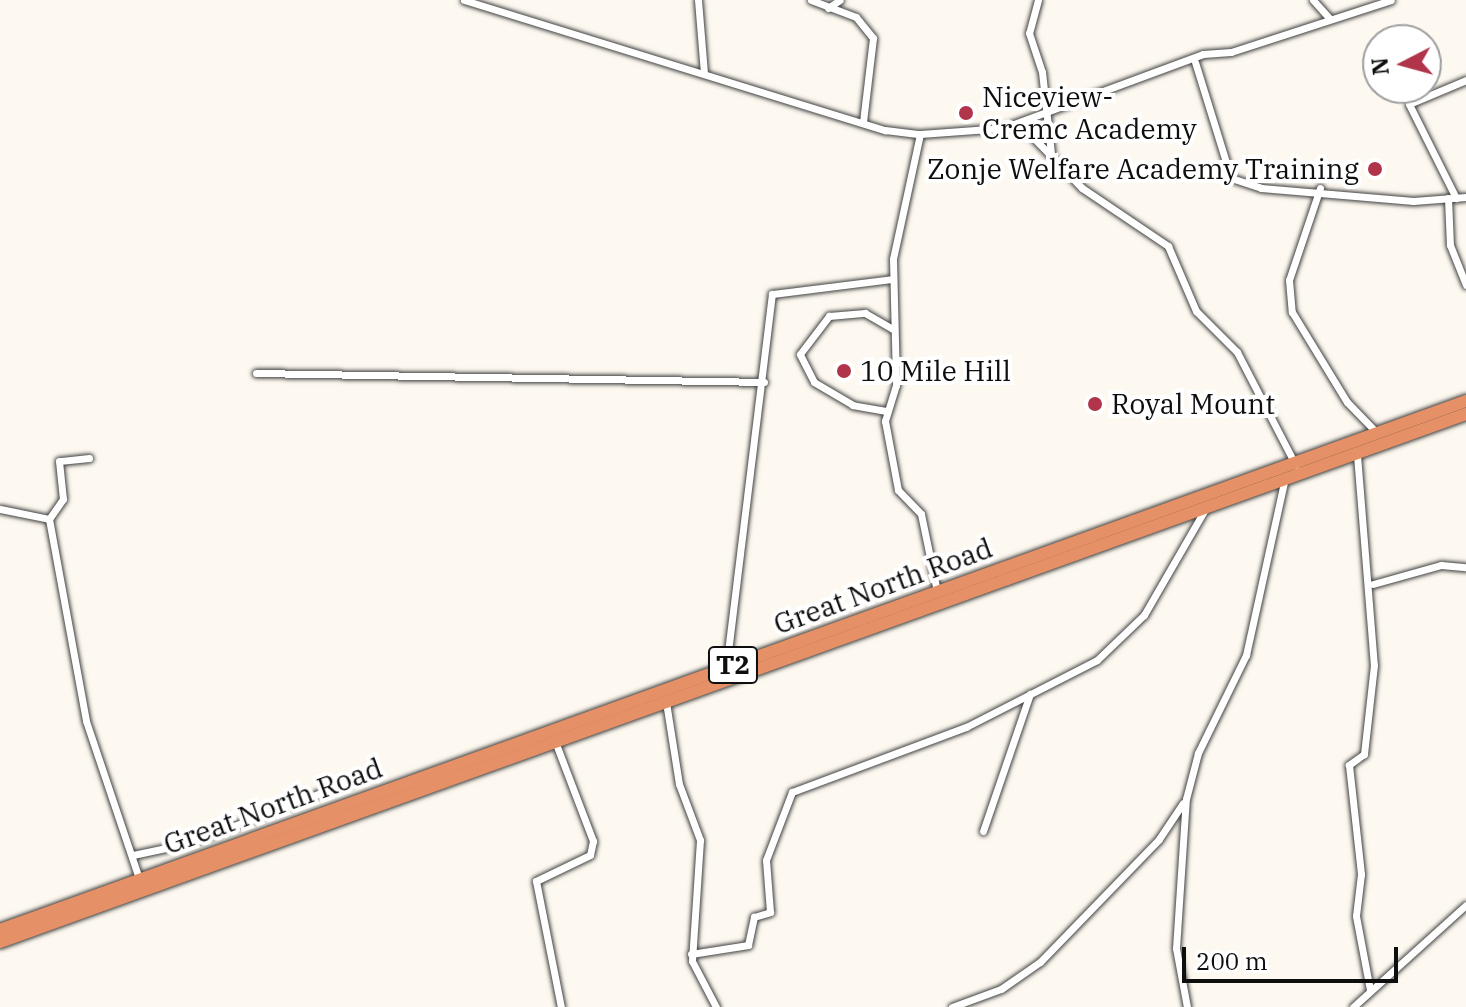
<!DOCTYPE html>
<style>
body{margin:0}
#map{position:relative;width:1466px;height:1007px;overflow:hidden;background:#fdf9f0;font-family:"IBM Plex Serif",serif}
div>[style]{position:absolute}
.roads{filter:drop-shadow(0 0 2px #414141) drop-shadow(0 0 2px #414141)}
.street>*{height:7px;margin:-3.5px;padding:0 3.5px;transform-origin:3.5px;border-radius:3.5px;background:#fff}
.highway>*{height:12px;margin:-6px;padding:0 6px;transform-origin:6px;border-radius:6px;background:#e59066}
.dots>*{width:22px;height:22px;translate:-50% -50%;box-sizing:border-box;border:4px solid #fff;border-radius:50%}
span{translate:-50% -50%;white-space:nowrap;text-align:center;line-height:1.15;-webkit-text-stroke:8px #fff;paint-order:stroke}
.shield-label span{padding:2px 6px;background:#fff;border:2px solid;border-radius:6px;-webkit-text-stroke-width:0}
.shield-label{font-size:26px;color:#0e0e0e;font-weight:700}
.poi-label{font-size:28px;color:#0e0e0e}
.left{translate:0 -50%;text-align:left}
.right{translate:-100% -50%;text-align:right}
.street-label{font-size:28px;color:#0e0e0e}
.north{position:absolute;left:1362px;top:24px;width:80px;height:80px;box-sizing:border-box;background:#fff;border:2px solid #9f9f9f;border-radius:50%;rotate:264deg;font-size:22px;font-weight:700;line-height:32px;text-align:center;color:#0e0e0e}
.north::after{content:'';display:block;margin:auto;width:28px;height:36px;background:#b0344a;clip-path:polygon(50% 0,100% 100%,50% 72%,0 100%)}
.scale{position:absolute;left:1182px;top:947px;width:216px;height:36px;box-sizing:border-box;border:4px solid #0e0e0e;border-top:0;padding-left:10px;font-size:24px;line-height:28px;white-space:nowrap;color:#0e0e0e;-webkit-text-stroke:6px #fff;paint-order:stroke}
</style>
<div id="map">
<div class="roads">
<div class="street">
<div style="left:464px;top:0;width:441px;rotate:17.2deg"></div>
<div style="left:885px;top:130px;width:35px;rotate:7deg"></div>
<div style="left:920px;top:134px;width:83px;rotate:-4.1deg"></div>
<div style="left:1003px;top:128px;width:213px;rotate:-20.3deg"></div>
<div style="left:1203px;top:54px;width:28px;rotate:-4deg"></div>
<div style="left:1231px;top:52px;width:168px;rotate:-18deg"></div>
<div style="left:698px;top:0;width:73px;rotate:85.3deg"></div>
<div style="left:811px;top:0;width:48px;rotate:20.7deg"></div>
<div style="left:856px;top:17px;width:27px;rotate:51deg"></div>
<div style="left:873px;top:38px;width:85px;rotate:96.8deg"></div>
<div style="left:1038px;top:0;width:34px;rotate:105deg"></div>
<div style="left:1029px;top:33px;width:41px;rotate:71.6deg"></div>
<div style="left:1042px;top:72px;width:82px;rotate:83.7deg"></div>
<div style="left:1313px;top:0;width:24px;rotate:48deg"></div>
<div style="left:828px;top:8px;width:14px;rotate:-34deg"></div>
<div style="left:1195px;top:62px;width:121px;rotate:72.8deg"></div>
<div style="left:1231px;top:178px;width:32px;rotate:18deg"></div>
<div style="left:1261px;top:188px;width:153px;rotate:4.9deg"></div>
<div style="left:1413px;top:201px;width:53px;rotate:-4.3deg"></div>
<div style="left:1005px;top:128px;width:26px;rotate:13deg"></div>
<div style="left:1030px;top:134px;width:75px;rotate:46.1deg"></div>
<div style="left:1082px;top:188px;width:104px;rotate:34deg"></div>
<div style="left:1168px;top:246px;width:71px;rotate:66.7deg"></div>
<div style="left:1196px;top:311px;width:58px;rotate:45deg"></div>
<div style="left:1237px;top:352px;width:128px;rotate:62.6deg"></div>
<div style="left:920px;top:134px;width:128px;rotate:102.2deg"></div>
<div style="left:893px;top:259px;width:126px;rotate:88.6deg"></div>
<div style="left:896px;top:385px;width:38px;rotate:107deg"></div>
<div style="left:885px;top:421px;width:70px;rotate:79.3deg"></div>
<div style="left:898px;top:490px;width:33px;rotate:46deg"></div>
<div style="left:921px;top:514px;width:79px;rotate:78.3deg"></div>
<div style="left:1320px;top:188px;width:97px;rotate:108.6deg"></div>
<div style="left:1289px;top:280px;width:32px;rotate:85deg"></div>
<div style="left:1292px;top:312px;width:105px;rotate:58.6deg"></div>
<div style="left:1347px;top:402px;width:43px;rotate:45.9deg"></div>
<div style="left:1448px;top:198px;width:47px;rotate:87.6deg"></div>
<div style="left:1450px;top:245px;width:43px;rotate:68.2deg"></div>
<div style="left:1456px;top:198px;width:105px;rotate:-116.6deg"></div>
<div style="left:1409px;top:104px;width:62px;rotate:-22.8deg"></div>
<div style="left:256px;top:373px;width:508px;rotate:1.01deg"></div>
<div style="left:886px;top:411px;width:34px;rotate:-170deg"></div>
<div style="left:853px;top:405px;width:45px;rotate:-149.5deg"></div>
<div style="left:814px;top:382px;width:31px;rotate:-117deg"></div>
<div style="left:800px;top:354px;width:48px;rotate:-52.7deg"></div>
<div style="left:829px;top:316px;width:36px;rotate:-5deg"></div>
<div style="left:865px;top:313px;width:32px;rotate:30deg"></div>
<div style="left:1357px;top:455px;width:211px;rotate:85.4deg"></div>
<div style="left:1374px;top:665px;width:90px;rotate:96.4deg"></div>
<div style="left:1364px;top:754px;width:19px;rotate:144deg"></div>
<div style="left:1349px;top:765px;width:110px;rotate:83.7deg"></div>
<div style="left:1361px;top:874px;width:42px;rotate:96.8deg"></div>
<div style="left:1356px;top:916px;width:75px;rotate:79.3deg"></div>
<div style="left:89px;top:458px;width:30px;rotate:174deg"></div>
<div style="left:59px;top:461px;width:38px;rotate:84deg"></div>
<div style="left:63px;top:499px;width:24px;rotate:125deg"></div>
<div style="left:49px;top:519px;width:205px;rotate:79.6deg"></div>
<div style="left:86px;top:721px;width:169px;rotate:71.4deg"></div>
<div style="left:0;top:509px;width:50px;rotate:11.5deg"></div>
<div style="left:1373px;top:584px;width:71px;rotate:-15.6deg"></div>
<div style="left:1441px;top:565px;width:25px;rotate:5deg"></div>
<div style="left:726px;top:668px;width:377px;rotate:-83deg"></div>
<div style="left:772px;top:294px;width:121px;rotate:-7.1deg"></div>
<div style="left:666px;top:702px;width:83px;rotate:81deg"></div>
<div style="left:679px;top:784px;width:60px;rotate:69.4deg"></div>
<div style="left:700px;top:840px;width:121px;rotate:93.8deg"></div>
<div style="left:692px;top:961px;width:52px;rotate:62.4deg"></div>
<div style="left:556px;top:744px;width:104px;rotate:69.1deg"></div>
<div style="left:593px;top:841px;width:14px;rotate:102deg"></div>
<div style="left:590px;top:855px;width:60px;rotate:154.3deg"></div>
<div style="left:536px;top:881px;width:128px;rotate:78.8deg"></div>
<div style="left:983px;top:831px;width:145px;rotate:-71.1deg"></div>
<div style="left:133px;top:855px;width:57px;rotate:-12.1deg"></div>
<div style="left:189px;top:843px;width:197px;rotate:-20.8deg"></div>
<div style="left:691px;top:954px;width:58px;rotate:-9deg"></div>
<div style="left:748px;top:945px;width:29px;rotate:-78deg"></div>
<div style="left:754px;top:917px;width:17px;rotate:-17deg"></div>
<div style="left:770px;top:912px;width:52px;rotate:-94.4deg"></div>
<div style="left:766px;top:860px;width:73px;rotate:-69.1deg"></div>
<div style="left:792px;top:792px;width:186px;rotate:-20.5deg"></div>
<div style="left:966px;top:727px;width:147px;rotate:-27.1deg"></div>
<div style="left:1097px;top:660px;width:65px;rotate:-43.8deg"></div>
<div style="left:1144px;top:615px;width:120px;rotate:-60deg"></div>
<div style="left:952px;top:1007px;width:52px;rotate:-20.2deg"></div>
<div style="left:1001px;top:989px;width:47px;rotate:-34.7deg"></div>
<div style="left:1040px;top:962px;width:171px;rotate:-45.9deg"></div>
<div style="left:1159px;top:839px;width:43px;rotate:-56.3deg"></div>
<div style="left:1187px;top:1007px;width:60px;rotate:-100.6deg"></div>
<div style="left:1176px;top:948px;width:149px;rotate:-86.2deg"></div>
<div style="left:1186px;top:799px;width:48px;rotate:-75.4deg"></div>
<div style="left:1198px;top:753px;width:109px;rotate:-63.9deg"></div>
<div style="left:1246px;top:655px;width:177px;rotate:-77.6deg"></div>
<div style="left:1353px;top:1007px;width:152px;rotate:-42.1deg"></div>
</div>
<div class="highway">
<div style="left:0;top:930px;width:1559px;rotate:-19.84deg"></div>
<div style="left:0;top:942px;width:1558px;rotate:-19.81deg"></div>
</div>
</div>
<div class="dots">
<div style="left:966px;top:113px;background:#b0344a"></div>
<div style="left:1375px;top:169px;background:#b0344a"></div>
<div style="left:844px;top:371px;background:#b0344a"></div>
<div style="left:1095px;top:404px;background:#b0344a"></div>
</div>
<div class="shield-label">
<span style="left:733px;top:665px">T2</span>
</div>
<div class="poi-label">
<span class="left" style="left:982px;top:113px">Niceview-<br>Cremc Academy</span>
<span class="right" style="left:1359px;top:169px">Zonje Welfare Academy Training</span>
<span class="left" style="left:860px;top:371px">10 Mile Hill</span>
<span class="left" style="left:1111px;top:404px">Royal Mount</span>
</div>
<div class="street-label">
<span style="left:883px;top:586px;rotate:-20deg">Great North Road</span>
<span style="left:273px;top:806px;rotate:-20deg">Great North Road</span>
</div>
<div class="north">N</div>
<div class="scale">200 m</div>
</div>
